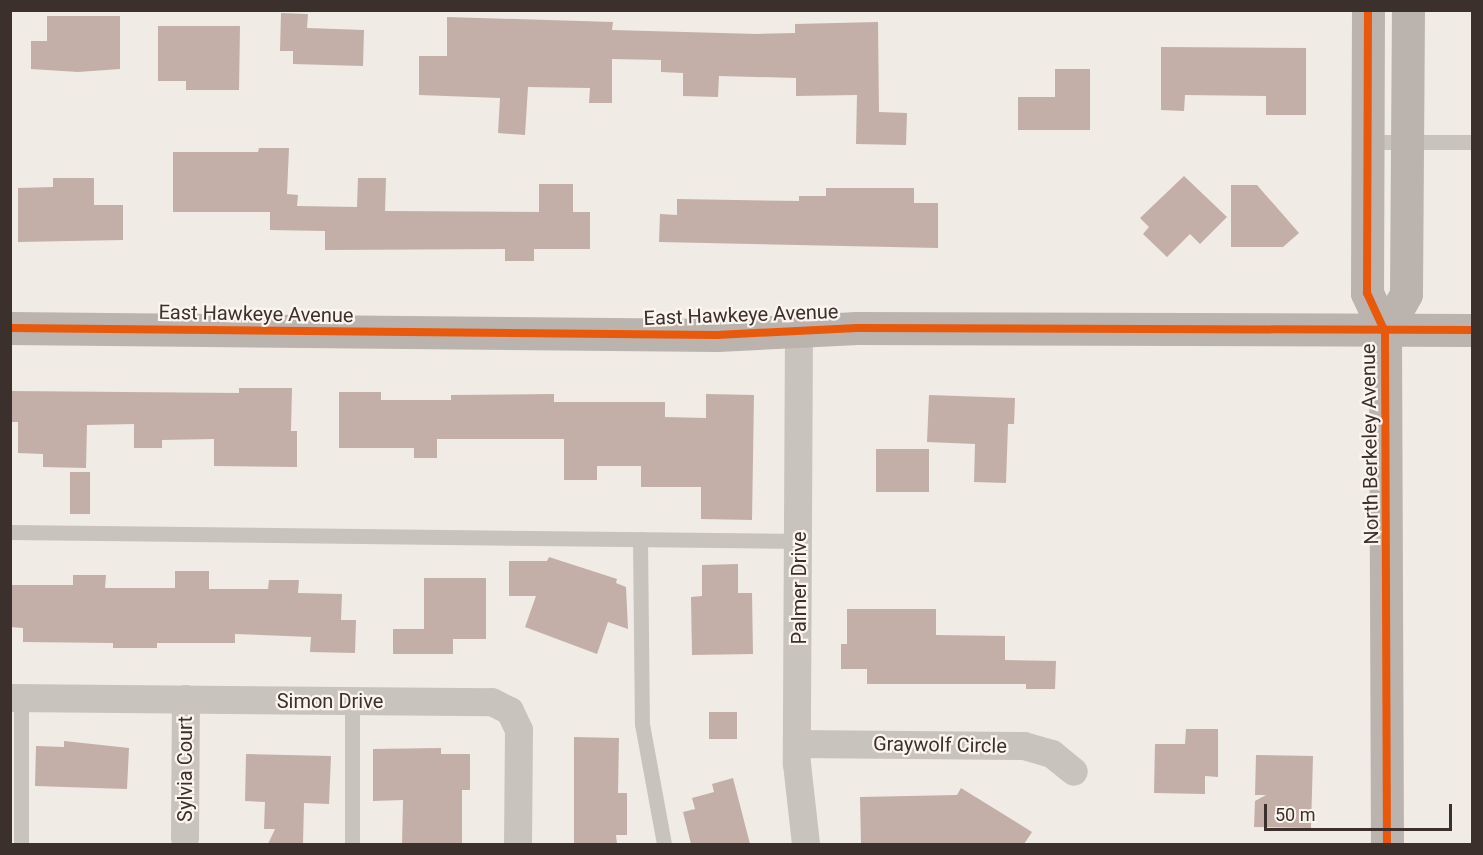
<!DOCTYPE html>
<style>
body{margin:0}
#map{position:relative;width:1483px;height:855px;overflow:hidden;background:#f0ebe5;font-family:Roboto,sans-serif}
div>[style]{position:absolute}
.building>*{inset:0;background:#c3afa7;transform-origin:0 0}
.lane>*{height:15px;margin:-7.5px;padding:0 7.5px;transform-origin:7.5px;border-radius:7.5px;background:#c9c3be}
.street>*{height:28px;margin:-14px;padding:0 14px;transform-origin:14px;border-radius:14px;background:#c9c3be}
.secondary>*{height:33px;margin:-16.5px;padding:0 16.5px;transform-origin:16.5px;border-radius:16.5px;background:#bab3ae}
.cycleway>*{height:8px;margin:-4px;padding:0 4px;transform-origin:4px;border-radius:4px;background:#e8590c}
span{translate:-50% -50%;white-space:nowrap;text-align:center;line-height:1.15;-webkit-text-stroke:4.5px #fbf5ee;paint-order:stroke}
.street-label{font-size:20px;color:#3b302b}
.frame{position:absolute;inset:0;border:12px solid #3b302b;pointer-events:none}
.scale{position:absolute;left:1264px;top:804px;width:188px;height:27px;box-sizing:border-box;border:3px solid #3b302b;border-top:0;padding-left:8px;font-size:18px;line-height:21px;white-space:nowrap;color:#3b302b;-webkit-text-stroke:4px #fbf5ee;paint-order:stroke}
</style>
<div id="map">
<div class="building">
<div style="clip-path:polygon(281px 13px,308px 14px,307px 28px,364px 30px,363px 66px,293px 64px,293px 51px,280px 51px)"></div>
<div style="clip-path:polygon(47px 16px,120px 16px,120px 69px,78px 72px,31px 69px,31px 41px,47px 41px)"></div>
<div style="clip-path:polygon(447px 17px,613px 22px,612px 30px,757px 34px,795px 33px,795px 24px,878px 22px,879px 112px,907px 113px,906px 145px,856px 144px,857px 95px,796px 96px,796px 78px,719px 76px,718px 97px,683px 96px,683px 73px,661px 72px,661px 60px,612px 59px,612px 103px,589px 103px,590px 88px,528px 87px,525px 135px,498px 133px,500px 98px,419px 95px,419px 56px,447px 56px)"></div>
<div style="clip-path:polygon(158px 26px,240px 26px,239px 90px,186px 90px,186px 81px,158px 81px)"></div>
<div style="clip-path:polygon(1161px 47px,1306px 48px,1306px 115px,1266px 115px,1266px 96px,1185px 95px,1184px 111px,1161px 110px)"></div>
<div style="clip-path:polygon(1055px 69px,1090px 69px,1090px 130px,1018px 130px,1018px 97px,1055px 97px)"></div>
<div style="clip-path:polygon(259px 148px,289px 148px,287px 194px,298px 195px,297px 206px,357px 207px,358px 178px,386px 178px,385px 211px,539px 212px,539px 184px,573px 184px,573px 212px,590px 212px,590px 249px,534px 249px,534px 261px,505px 261px,505px 249px,325px 250px,325px 231px,270px 230px,270px 212px,173px 212px,173px 152px,258px 152px)"></div>
<div style="clip-path:polygon(1184px 176px,1227px 217px,1200px 244px,1190px 234px,1167px 257px,1143px 234px,1149px 227px,1140px 218px)"></div>
<div style="clip-path:polygon(53px 178px,94px 178px,94px 205px,123px 205px,123px 240px,18px 242px,18px 188px,53px 187px)"></div>
<div style="clip-path:polygon(1231px 185px,1257px 185px,1299px 233px,1283px 247px,1231px 247px)"></div>
<div style="clip-path:polygon(826px 188px,914px 188px,914px 203px,938px 203px,938px 248px,659px 242px,660px 214px,677px 215px,677px 199px,799px 201px,799px 196px,826px 196px)"></div>
<div style="clip-path:polygon(239px 388px,292px 388px,291px 431px,297px 431px,297px 467px,214px 466px,214px 439px,162px 440px,162px 448px,134px 448px,134px 424px,87px 425px,86px 468px,43px 467px,43px 454px,18px 453px,18px 422px,10px 422px,10px 391px,239px 393px)"></div>
<div style="clip-path:polygon(339px 392px,381px 392px,381px 400px,451px 400px,451px 395px,554px 394px,554px 402px,665px 402px,665px 417px,706px 418px,706px 394px,754px 395px,752px 520px,701px 519px,701px 487px,641px 487px,641px 466px,597px 466px,597px 480px,564px 480px,564px 439px,437px 439px,437px 458px,414px 458px,414px 448px,339px 448px)"></div>
<div style="clip-path:polygon(929px 395px,1015px 398px,1014px 424px,1008px 424px,1006px 483px,974px 482px,975px 444px,927px 442px)"></div>
<div style="left:876px;top:449px;width:53px;height:43px"></div>
<div style="left:70px;top:472px;width:20px;height:42px"></div>
<div style="clip-path:polygon(549px 557px,617px 579px,616px 583px,626px 587px,628px 629px,608px 622px,597px 654px,525px 627px,536px 596px,509px 596px,509px 561px,547px 561px)"></div>
<div style="clip-path:polygon(738px 564px,738px 593px,752px 593px,753px 654px,692px 655px,691px 597px,702px 596px,702px 565px)"></div>
<div style="clip-path:polygon(175px 571px,209px 571px,209px 589px,268px 589px,269px 580px,299px 580px,298px 593px,342px 594px,341px 620px,356px 620px,355px 653px,310px 652px,311px 637px,235px 634px,235px 643px,157px 643px,157px 648px,113px 648px,113px 643px,23px 642px,23px 628px,10px 627px,10px 585px,73px 585px,73px 575px,106px 575px,105px 588px,175px 588px)"></div>
<div style="clip-path:polygon(424px 578px,486px 578px,486px 639px,453px 639px,453px 654px,393px 654px,393px 629px,424px 629px)"></div>
<div style="clip-path:polygon(847px 609px,936px 609px,936px 635px,1005px 636px,1005px 660px,1056px 661px,1055px 689px,1026px 689px,1026px 684px,867px 684px,867px 669px,841px 669px,841px 644px,847px 644px)"></div>
<div style="left:709px;top:712px;width:28px;height:27px"></div>
<div style="clip-path:polygon(1186px 729px,1218px 729px,1218px 777px,1205px 776px,1205px 794px,1154px 793px,1155px 744px,1185px 744px)"></div>
<div style="clip-path:polygon(574px 737px,619px 738px,618px 793px,627px 793px,627px 835px,616px 835px,617px 844px,574px 844px)"></div>
<div style="clip-path:polygon(64px 741px,129px 748px,127px 789px,35px 786px,36px 746px,64px 747px)"></div>
<div style="clip-path:polygon(441px 748px,441px 754px,470px 754px,470px 790px,462px 790px,462px 843px,402px 844px,403px 800px,373px 801px,373px 749px)"></div>
<div style="clip-path:polygon(246px 754px,331px 756px,329px 804px,304px 803px,303px 844px,268px 844px,275px 829px,264px 829px,265px 802px,245px 801px)"></div>
<div style="clip-path:polygon(1256px 755px,1313px 756px,1311px 828px,1254px 827px,1255px 801px,1266px 795px,1255px 795px)"></div>
<div style="clip-path:polygon(733px 778px,750px 844px,691px 844px,683px 812px,695px 809px,692px 798px,714px 792px,712px 784px)"></div>
<div style="clip-path:polygon(961px 788px,1032px 832px,1024px 844px,861px 844px,860px 797px,957px 795px)"></div>
</div>
<div class="lane">
<div style="left:1368px;top:142px;width:104px"></div>
<div style="left:10px;top:532px;width:789px;rotate:0.65deg"></div>
<div style="left:640px;top:539px;width:185px;rotate:89.4deg"></div>
<div style="left:642px;top:724px;width:122px;rotate:79.6deg"></div>
<div style="left:21px;top:844px;width:146px;rotate:-90deg"></div>
<div style="left:352px;top:844px;width:143px;rotate:-90deg"></div>
</div>
<div class="street">
<div style="left:799px;top:331px;width:433px;rotate:90.3deg"></div>
<div style="left:797px;top:764px;width:81px;rotate:83.6deg"></div>
<div style="left:10px;top:698px;width:482px;rotate:0.5deg"></div>
<div style="left:492px;top:702px;width:20px;rotate:27deg"></div>
<div style="left:510px;top:711px;width:21px;rotate:65deg"></div>
<div style="left:519px;top:730px;width:114px;rotate:90.5deg"></div>
<div style="left:797px;top:744px;width:227px;rotate:0.5deg"></div>
<div style="left:1024px;top:746px;width:29px;rotate:16deg"></div>
<div style="left:1052px;top:754px;width:28px;rotate:39deg"></div>
<div style="left:185px;top:838px;width:139px;rotate:-89.6deg"></div>
</div>
<div class="secondary">
<div style="left:1368px;top:10px;width:283px;rotate:90.2deg"></div>
<div style="left:1367px;top:293px;width:43px;rotate:65.2deg"></div>
<div style="left:1385px;top:332px;width:512px;rotate:89.78deg"></div>
<div style="left:10px;top:328px;width:707px;rotate:0.57deg"></div>
<div style="left:717px;top:335px;width:140px;rotate:-2.9deg"></div>
<div style="left:857px;top:328px;width:615px;rotate:0.19deg"></div>
<div style="left:1385px;top:332px;width:43px;rotate:-61.1deg"></div>
<div style="left:1406px;top:294px;width:284px;rotate:-89.6deg"></div>
</div>
<div class="cycleway">
<div style="left:1368px;top:10px;width:283px;rotate:90.2deg"></div>
<div style="left:1367px;top:293px;width:43px;rotate:65.2deg"></div>
<div style="left:1385px;top:332px;width:512px;rotate:89.78deg"></div>
<div style="left:10px;top:328px;width:707px;rotate:0.57deg"></div>
<div style="left:717px;top:335px;width:140px;rotate:-2.9deg"></div>
<div style="left:857px;top:328px;width:615px;rotate:0.19deg"></div>
</div>
<div class="street-label">
<span style="left:256px;top:314px;rotate:1deg">East Hawkeye Avenue</span>
<span style="left:741px;top:315px;rotate:-2deg">East Hawkeye Avenue</span>
<span style="left:1370px;top:444px;rotate:-91deg">North Berkeley Avenue</span>
<span style="left:799px;top:588px;rotate:-90deg">Palmer Drive</span>
<span style="left:330px;top:701px">Simon Drive</span>
<span style="left:940px;top:745px;rotate:1deg">Graywolf Circle</span>
<span style="left:185px;top:769px;rotate:-90deg">Sylvia Court</span>
</div>
<div class="frame"></div>
<div class="scale">50 m</div>
</div>
